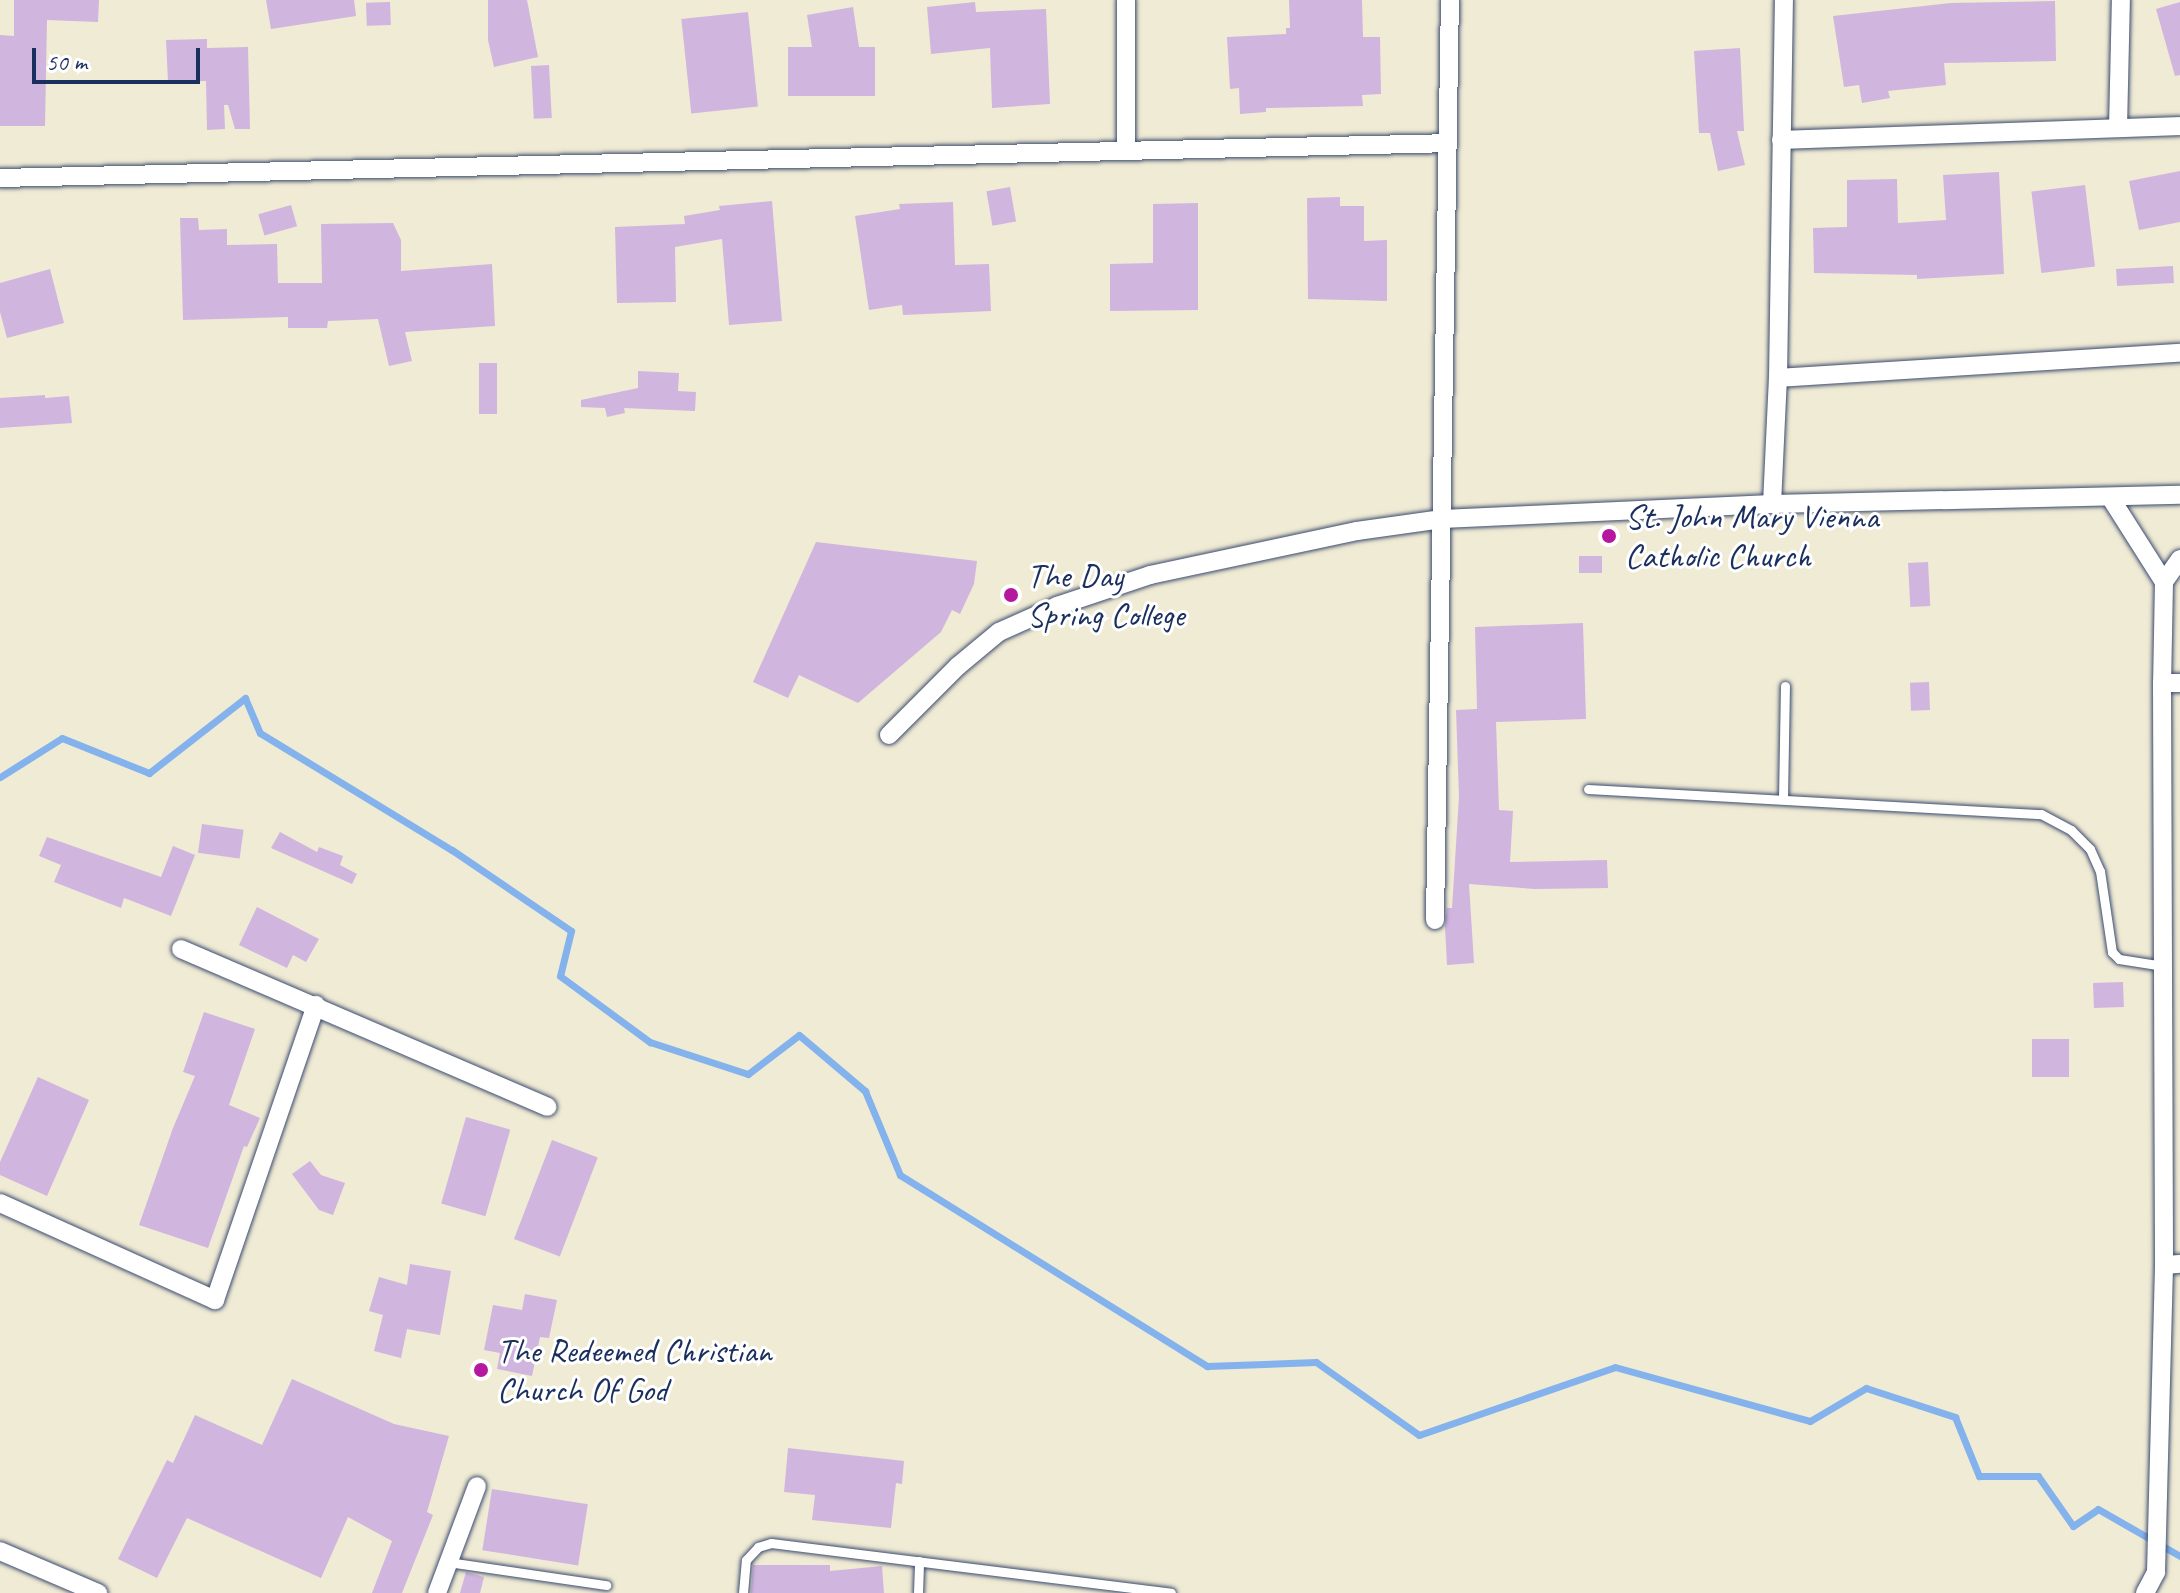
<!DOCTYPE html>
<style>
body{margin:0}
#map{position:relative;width:2180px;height:1593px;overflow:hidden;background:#f0ebd4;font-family:Caveat,sans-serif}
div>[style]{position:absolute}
.stream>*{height:7px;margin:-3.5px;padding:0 3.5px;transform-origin:3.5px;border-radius:3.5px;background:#83b2ed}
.building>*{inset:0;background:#d0b5df;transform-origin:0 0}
.roads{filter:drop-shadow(0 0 2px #3b4b70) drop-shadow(0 0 2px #3b4b70)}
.lane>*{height:9px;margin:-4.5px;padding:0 4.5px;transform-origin:4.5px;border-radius:4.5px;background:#fff}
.street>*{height:18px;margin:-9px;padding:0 9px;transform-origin:9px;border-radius:9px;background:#fff}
.dots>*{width:22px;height:22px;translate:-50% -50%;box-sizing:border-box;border:4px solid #fff;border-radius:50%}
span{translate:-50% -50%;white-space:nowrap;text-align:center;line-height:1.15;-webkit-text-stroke:6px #fff;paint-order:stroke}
.poi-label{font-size:34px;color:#1b2f5e}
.left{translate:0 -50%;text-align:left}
.scale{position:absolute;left:32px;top:48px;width:168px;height:36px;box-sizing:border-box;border:4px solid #1b2f5e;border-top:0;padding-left:10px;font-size:24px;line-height:28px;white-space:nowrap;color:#1b2f5e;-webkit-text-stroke:6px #fff;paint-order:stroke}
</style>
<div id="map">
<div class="stream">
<div style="left:0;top:777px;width:73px;rotate:-32.2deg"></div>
<div style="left:62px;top:738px;width:94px;rotate:21.9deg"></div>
<div style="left:149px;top:773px;width:122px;rotate:-38deg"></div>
<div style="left:245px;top:698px;width:38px;rotate:67deg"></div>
<div style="left:260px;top:733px;width:225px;rotate:31.4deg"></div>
<div style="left:452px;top:850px;width:144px;rotate:34.2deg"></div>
<div style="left:571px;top:931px;width:46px;rotate:103.7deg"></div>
<div style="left:560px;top:976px;width:112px;rotate:36.3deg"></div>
<div style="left:650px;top:1042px;width:103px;rotate:18.1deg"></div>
<div style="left:748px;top:1074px;width:64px;rotate:-37.4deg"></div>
<div style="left:799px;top:1035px;width:87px;rotate:40.3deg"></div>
<div style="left:865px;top:1091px;width:91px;rotate:67.4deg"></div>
<div style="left:900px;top:1175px;width:362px;rotate:31.9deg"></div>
<div style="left:1207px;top:1366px;width:109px;rotate:-2.1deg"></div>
<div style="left:1316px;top:1362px;width:126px;rotate:35.3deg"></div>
<div style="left:1419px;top:1435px;width:207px;rotate:-19.1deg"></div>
<div style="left:1615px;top:1367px;width:202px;rotate:15.5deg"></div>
<div style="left:1810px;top:1421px;width:65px;rotate:-30.5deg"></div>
<div style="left:1866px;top:1388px;width:94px;rotate:18deg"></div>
<div style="left:1955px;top:1417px;width:64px;rotate:67.9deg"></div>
<div style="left:1979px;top:1476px;width:59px"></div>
<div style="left:2038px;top:1476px;width:61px;rotate:55deg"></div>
<div style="left:2073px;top:1526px;width:30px;rotate:-34deg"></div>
<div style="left:2098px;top:1509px;width:95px;rotate:29.8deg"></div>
</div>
<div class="building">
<div style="clip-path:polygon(14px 0,99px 0,98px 22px,47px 20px,45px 126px,0 126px,0 35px,14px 36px)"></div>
<div style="clip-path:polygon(266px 0,354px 0,356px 16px,271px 29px)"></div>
<div style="clip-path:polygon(488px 0,527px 0,538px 57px,494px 67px,488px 40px)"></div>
<div style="clip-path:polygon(1289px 0,1362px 0,1363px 37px,1380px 37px,1381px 94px,1362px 95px,1363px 106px,1266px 108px,1266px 112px,1240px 114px,1239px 88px,1230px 89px,1227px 37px,1286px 34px,1286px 28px,1290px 28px)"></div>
<div style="clip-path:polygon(2055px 1px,2056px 61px,1944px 63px,1946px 85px,1888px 91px,1890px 98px,1862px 103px,1859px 85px,1844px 87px,1833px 16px,1951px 3px)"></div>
<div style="left:390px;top:2px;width:23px;height:24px;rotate:88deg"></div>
<div style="clip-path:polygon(975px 2px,976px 12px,1046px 9px,1050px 104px,992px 108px,990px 48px,931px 54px,927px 7px)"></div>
<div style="clip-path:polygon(2180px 2px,2180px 75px,2175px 76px,2156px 9px)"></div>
<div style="clip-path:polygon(853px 7px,859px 47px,875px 47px,875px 96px,788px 96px,788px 47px,812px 47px,807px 15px)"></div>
<div style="left:748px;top:12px;width:95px;height:67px;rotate:84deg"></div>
<div style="clip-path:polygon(207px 39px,207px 48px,248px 47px,250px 129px,235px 129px,228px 105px,224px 105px,225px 129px,207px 130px,206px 81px,168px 82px,166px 40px)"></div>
<div style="clip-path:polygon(1740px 48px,1744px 131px,1737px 131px,1745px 165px,1718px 171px,1710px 133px,1699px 133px,1694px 51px)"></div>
<div style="left:549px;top:65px;width:53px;height:18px;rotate:87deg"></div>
<div style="clip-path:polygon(2180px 171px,2180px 222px,2139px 230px,2129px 181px)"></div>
<div style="clip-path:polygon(1999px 172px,2004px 274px,1917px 279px,1917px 275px,1814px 273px,1813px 228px,1847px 227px,1847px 180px,1897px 179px,1898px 223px,1946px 220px,1943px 175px)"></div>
<div style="left:2085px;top:185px;width:82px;height:54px;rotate:83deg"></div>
<div style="left:1010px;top:187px;width:35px;height:24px;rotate:80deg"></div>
<div style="clip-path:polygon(1340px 197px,1340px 206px,1364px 206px,1364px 241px,1387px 240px,1387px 301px,1308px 299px,1307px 198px)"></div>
<div style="clip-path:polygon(772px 201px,782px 321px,729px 325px,722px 239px,675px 247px,676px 302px,617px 303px,615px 227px,685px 224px,684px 216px,720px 210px,719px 206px)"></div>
<div style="clip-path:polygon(953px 202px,955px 265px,989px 264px,991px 311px,903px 315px,902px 305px,869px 310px,855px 216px,900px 209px,899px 204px)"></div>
<div style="clip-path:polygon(1198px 203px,1198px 310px,1110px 311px,1110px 264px,1153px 263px,1153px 204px)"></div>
<div style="left:291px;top:205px;width:22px;height:34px;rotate:74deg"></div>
<div style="clip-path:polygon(180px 218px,198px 218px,199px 230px,227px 229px,227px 245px,277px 244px,278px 283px,322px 283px,321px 224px,393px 223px,401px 240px,401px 271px,492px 264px,495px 326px,405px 332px,412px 361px,389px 366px,378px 319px,328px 321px,327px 328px,288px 328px,288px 317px,183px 320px)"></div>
<div style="left:2173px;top:266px;width:17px;height:57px;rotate:87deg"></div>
<div style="clip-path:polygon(50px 269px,64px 323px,7px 338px,0 312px,0 283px)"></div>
<div style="left:479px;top:363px;width:18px;height:51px"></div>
<div style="clip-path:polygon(638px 371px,679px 373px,678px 391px,696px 392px,695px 411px,624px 408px,625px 413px,607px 417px,605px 408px,581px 407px,581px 400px,638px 388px)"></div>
<div style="clip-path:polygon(45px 395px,45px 398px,69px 396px,72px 423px,0 428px,0 398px)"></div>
<div style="clip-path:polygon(816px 542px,977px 561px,974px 584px,960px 614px,952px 610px,941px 632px,858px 703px,799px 675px,788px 698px,753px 682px)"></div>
<div style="left:1602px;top:556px;width:17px;height:23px;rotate:90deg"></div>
<div style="left:1928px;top:562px;width:44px;height:20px;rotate:87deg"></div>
<div style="clip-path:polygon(1583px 623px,1586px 719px,1496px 722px,1499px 810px,1513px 811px,1510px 862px,1607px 860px,1608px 888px,1535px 889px,1469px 884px,1474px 963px,1447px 965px,1445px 926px,1447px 908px,1452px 908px,1459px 797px,1456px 710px,1477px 709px,1475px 627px)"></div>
<div style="left:1929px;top:682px;width:28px;height:19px;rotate:88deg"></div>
<div style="left:202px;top:824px;width:42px;height:29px;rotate:8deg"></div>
<div style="clip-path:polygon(280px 832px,317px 852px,319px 847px,343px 856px,340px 865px,357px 874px,352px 884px,271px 848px)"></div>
<div style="clip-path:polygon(47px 837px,161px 877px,173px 846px,195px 855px,171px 916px,124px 898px,121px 908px,54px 882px,61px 865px,39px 856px)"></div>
<div style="clip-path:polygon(257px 907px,319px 939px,306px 962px,293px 955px,287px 968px,239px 945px)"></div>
<div style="left:2123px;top:982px;width:25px;height:30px;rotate:88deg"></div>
<div style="clip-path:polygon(204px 1012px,255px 1029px,229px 1105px,260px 1118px,247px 1147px,244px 1146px,208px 1248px,139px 1225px,173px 1128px,195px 1076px,183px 1072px)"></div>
<div style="left:2032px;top:1039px;width:37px;height:38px"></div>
<div style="clip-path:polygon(38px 1077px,89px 1100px,47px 1196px,0 1175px,0 1162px)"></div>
<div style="left:466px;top:1117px;width:46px;height:90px;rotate:16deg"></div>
<div style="left:552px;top:1140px;width:49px;height:106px;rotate:21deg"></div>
<div style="clip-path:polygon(310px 1161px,321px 1175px,345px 1183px,333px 1215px,319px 1210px,292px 1174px)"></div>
<div style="clip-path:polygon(410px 1264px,451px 1271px,440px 1335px,407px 1329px,401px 1358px,374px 1351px,383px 1315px,369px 1311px,379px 1277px,407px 1285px)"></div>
<div style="clip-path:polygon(525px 1294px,557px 1300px,549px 1338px,540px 1337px,532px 1376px,497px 1369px,500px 1353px,484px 1350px,493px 1305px,522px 1310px)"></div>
<div style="clip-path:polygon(292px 1379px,394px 1424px,449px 1436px,427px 1512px,433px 1515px,402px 1593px,372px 1593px,392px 1541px,348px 1517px,321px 1578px,187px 1518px,157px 1578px,118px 1559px,167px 1460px,173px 1463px,195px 1415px,262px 1445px)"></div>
<div style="clip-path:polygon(788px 1448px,904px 1461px,902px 1484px,896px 1483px,891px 1528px,812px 1520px,815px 1495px,784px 1492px)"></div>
<div style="left:492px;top:1489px;width:97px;height:62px;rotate:9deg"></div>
<div style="clip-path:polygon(753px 1565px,830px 1565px,830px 1571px,882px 1566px,884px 1593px,751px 1593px)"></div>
<div style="clip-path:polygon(466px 1572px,484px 1577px,480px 1593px,460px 1593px)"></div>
</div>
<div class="roads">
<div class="lane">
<div style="left:1588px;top:789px;width:454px;rotate:3.2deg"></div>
<div style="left:2041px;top:814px;width:34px;rotate:28deg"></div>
<div style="left:2071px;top:830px;width:27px;rotate:45deg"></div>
<div style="left:2090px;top:849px;width:24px;rotate:66deg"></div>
<div style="left:2100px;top:871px;width:82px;rotate:81.6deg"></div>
<div style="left:2112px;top:952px;width:10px;rotate:45deg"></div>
<div style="left:2119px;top:959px;width:45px;rotate:9deg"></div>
<div style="left:1783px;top:799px;width:113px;rotate:-89deg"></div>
<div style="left:448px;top:1562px;width:160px;rotate:8.3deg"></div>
<div style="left:743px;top:1593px;width:33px;rotate:-85deg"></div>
<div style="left:746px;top:1560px;width:18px;rotate:-47deg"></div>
<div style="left:758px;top:1547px;width:14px;rotate:-17deg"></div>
<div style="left:771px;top:1543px;width:403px;rotate:7.1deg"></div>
<div style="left:918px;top:1593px;width:32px;rotate:-88deg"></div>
</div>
<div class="street">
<div style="left:2118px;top:128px;width:128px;rotate:-88.7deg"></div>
<div style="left:1781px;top:140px;width:399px;rotate:-2deg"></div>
<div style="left:1126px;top:149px;width:149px;rotate:-90deg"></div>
<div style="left:0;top:178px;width:1448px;rotate:-1.38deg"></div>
<div style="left:1778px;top:378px;width:403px;rotate:-3.6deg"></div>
<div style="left:2110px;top:497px;width:101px;rotate:57.6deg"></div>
<div style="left:1772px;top:504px;width:126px;rotate:-87.3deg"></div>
<div style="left:1778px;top:378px;width:378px;rotate:-89.1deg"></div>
<div style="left:2180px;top:559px;width:28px;rotate:125deg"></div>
<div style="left:2164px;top:582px;width:101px;rotate:91.1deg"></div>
<div style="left:2162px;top:683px;width:18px"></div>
<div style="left:2162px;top:683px;width:582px;rotate:89.8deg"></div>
<div style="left:2164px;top:1265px;width:16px;rotate:-4deg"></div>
<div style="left:889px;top:735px;width:98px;rotate:-45deg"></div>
<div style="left:958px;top:666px;width:53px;rotate:-39.7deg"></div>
<div style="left:999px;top:632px;width:64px;rotate:-24.1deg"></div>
<div style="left:1057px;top:606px;width:98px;rotate:-18.4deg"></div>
<div style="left:1150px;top:575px;width:212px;rotate:-12deg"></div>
<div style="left:1357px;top:531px;width:86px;rotate:-8deg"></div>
<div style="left:1442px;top:519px;width:330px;rotate:-2.6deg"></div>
<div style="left:1772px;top:504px;width:408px;rotate:-1.3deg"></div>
<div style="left:1435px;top:920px;width:920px;rotate:-89.07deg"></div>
<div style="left:181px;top:949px;width:399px;rotate:23.3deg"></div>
<div style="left:0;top:1203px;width:236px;rotate:24.3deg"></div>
<div style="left:215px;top:1300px;width:312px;rotate:-71.1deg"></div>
<div style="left:0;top:1551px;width:107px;rotate:23.2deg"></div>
<div style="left:437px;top:1593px;width:114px;rotate:-69.5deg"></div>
<div style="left:2145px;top:1593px;width:24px;rotate:-62deg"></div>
<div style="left:2156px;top:1572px;width:307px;rotate:-88.5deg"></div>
</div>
</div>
<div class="dots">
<div style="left:1609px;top:536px;background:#b5179e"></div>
<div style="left:1011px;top:595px;background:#b5179e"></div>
<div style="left:481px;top:1370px;background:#b5179e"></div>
</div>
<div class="poi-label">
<span class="left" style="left:1625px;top:536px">St. John Mary Vienna<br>Catholic Church</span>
<span class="left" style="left:1027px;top:595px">The Day<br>Spring College</span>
<span class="left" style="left:497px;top:1370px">The Redeemed Christian<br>Church Of God</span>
</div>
<div class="scale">50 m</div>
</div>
